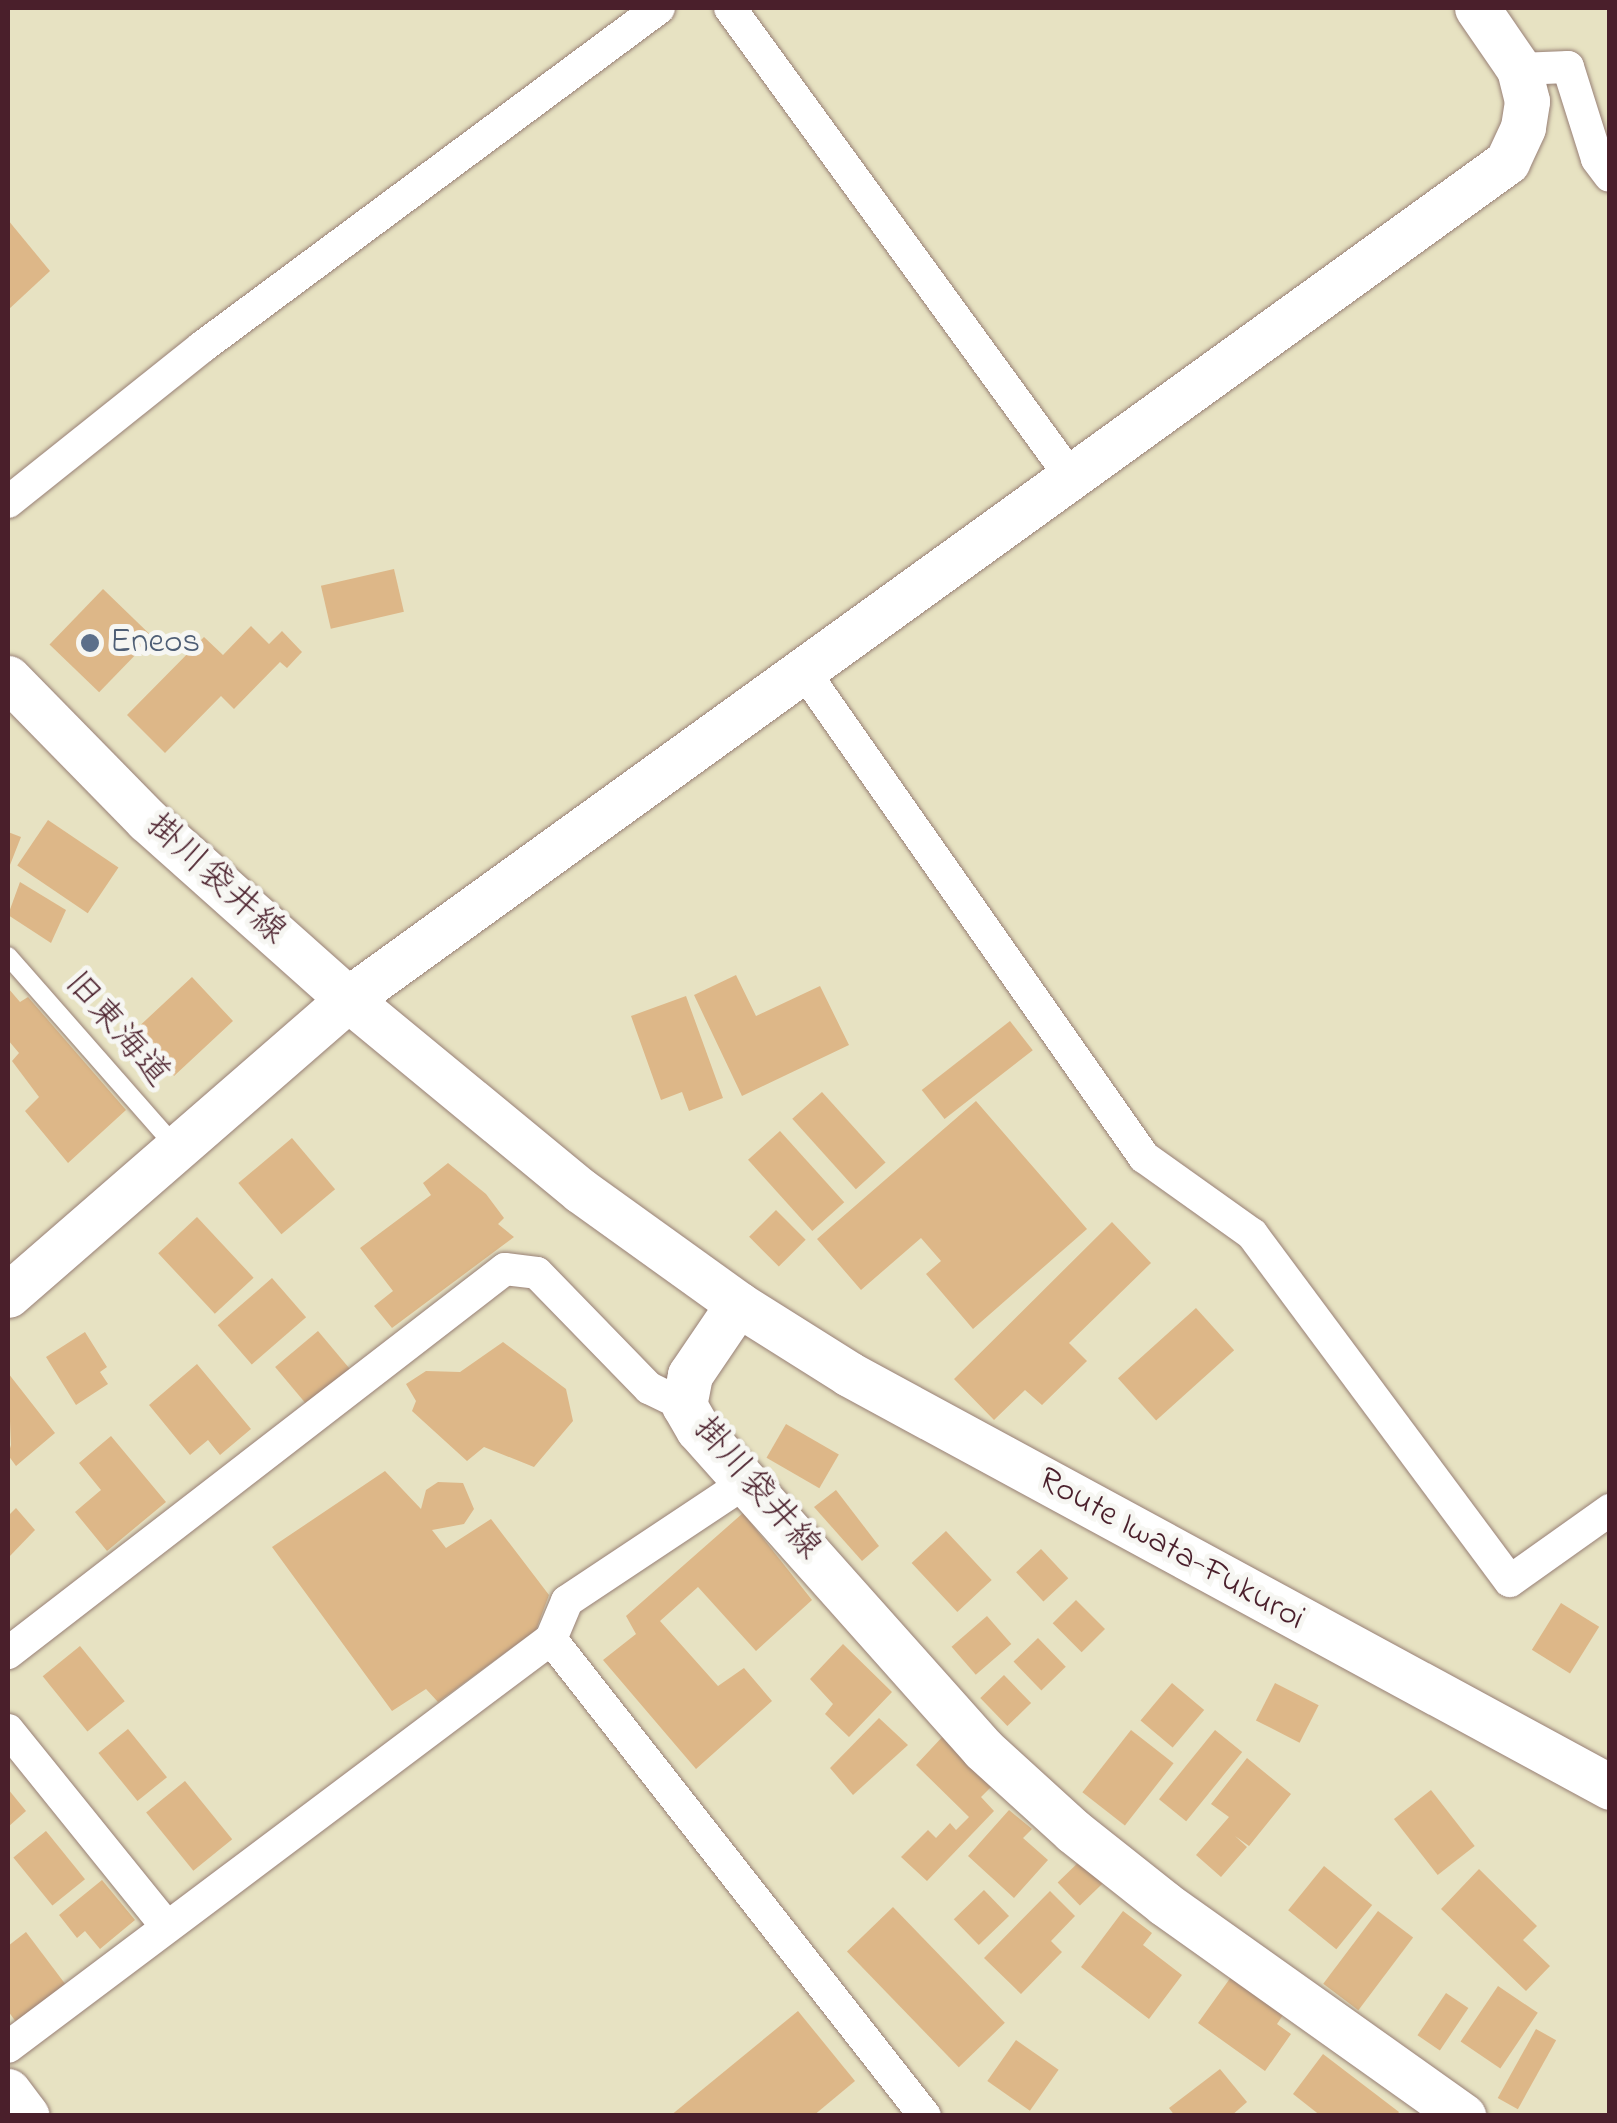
<!DOCTYPE html>
<meta charset="utf-8">
<style>
body{margin:0}
#map{position:relative;width:1617px;height:2123px;overflow:hidden;background:#e7e2c2;font-family:"Indie Flower","Klee One",sans-serif}
div>[style]{position:absolute}
.building>*{inset:0;background:#ddb788;transform-origin:0 0}
.roads{filter:drop-shadow(0 0 2px #988076) drop-shadow(0 0 2px #988076)}
.lane>*{height:18px;margin:-9px;padding:0 9px;transform-origin:9px;border-radius:9px;background:#fff}
.street>*{height:32px;margin:-16px;padding:0 16px;transform-origin:16px;border-radius:16px;background:#fff}
.secondary>*{height:45px;margin:-22.5px;padding:0 22.5px;transform-origin:22.5px;border-radius:22.5px;background:#fff}
.dots>*{width:28px;height:28px;translate:-50% -50%;box-sizing:border-box;border:5px solid #f6f6f2;border-radius:50%}
span{translate:-50% -50%;white-space:nowrap;text-align:center;line-height:1.15;-webkit-text-stroke:10px #f6f6f2;paint-order:stroke}
.service-label{font-size:35px;color:#4e5e75}
.left{translate:0 -50%;text-align:left}
.street-label{font-size:35px;color:#4a1f2b}
.frame{position:absolute;inset:0;border:10px solid #4a1f2b;pointer-events:none}
</style>
<div id="map">
<div class="building">
<div style="clip-path:polygon(8px 220px,50px 271px,8px 310px)"></div>
<div style="left:394px;top:569px;width:44px;height:75px;rotate:77deg"></div>
<div style="left:103px;top:589px;width:69px;height:77px;rotate:44deg"></div>
<div style="clip-path:polygon(251px 626px,269px 644px,282px 631px,302px 652px,287px 668px,280px 662px,234px 709px,221px 696px,165px 753px,127px 715px,204px 637px,223px 655px)"></div>
<div style="left:48px;top:820px;width:85px;height:55px;rotate:34deg"></div>
<div style="clip-path:polygon(8px 832px,21px 837px,8px 870px)"></div>
<div style="clip-path:polygon(20px 882px,66px 910px,51px 943px,8px 915px)"></div>
<div style="clip-path:polygon(736px 975px,756px 1016px,820px 986px,849px 1045px,742px 1096px,694px 995px)"></div>
<div style="clip-path:polygon(192px 977px,233px 1021px,174px 1076px,159px 1060px,144px 1074px,118px 1046px)"></div>
<div style="clip-path:polygon(8px 988px,20px 1002px,28px 997px,126px 1110px,68px 1163px,25px 1111px,39px 1097px,12px 1061px,19px 1053px,8px 1040px)"></div>
<div style="clip-path:polygon(686px 996px,723px 1098px,689px 1111px,682px 1092px,661px 1100px,631px 1016px)"></div>
<div style="left:1010px;top:1021px;width:37px;height:112px;rotate:52deg"></div>
<div style="left:822px;top:1092px;width:95px;height:40px;rotate:48deg"></div>
<div style="clip-path:polygon(976px 1101px,1087px 1229px,973px 1329px,926px 1274px,941px 1261px,921px 1238px,861px 1290px,817px 1239px)"></div>
<div style="left:780px;top:1131px;width:96px;height:43px;rotate:48deg"></div>
<div style="left:292px;top:1138px;width:67px;height:70px;rotate:50deg"></div>
<div style="clip-path:polygon(448px 1163px,486px 1194px,504px 1218px,498px 1224px,514px 1237px,392px 1328px,374px 1306px,393px 1291px,360px 1248px,431px 1195px,423px 1183px)"></div>
<div style="left:776px;top:1210px;width:42px;height:38px;rotate:45deg"></div>
<div style="left:197px;top:1217px;width:83px;height:53px;rotate:47deg"></div>
<div style="clip-path:polygon(1112px 1222px,1151px 1263px,1069px 1343px,1087px 1361px,1042px 1405px,1025px 1390px,994px 1420px,954px 1379px)"></div>
<div style="left:272px;top:1278px;width:52px;height:72px;rotate:49deg"></div>
<div style="left:1196px;top:1308px;width:57px;height:105px;rotate:48deg"></div>
<div style="left:318px;top:1331px;width:50px;height:56px;rotate:50deg"></div>
<div style="clip-path:polygon(85px 1332px,107px 1367px,100px 1372px,108px 1384px,76px 1405px,46px 1357px)"></div>
<div style="clip-path:polygon(503px 1342px,566px 1389px,573px 1421px,534px 1467px,484px 1447px,467px 1461px,412px 1411px,416px 1401px,406px 1384px,426px 1371px,460px 1372px)"></div>
<div style="clip-path:polygon(197px 1364px,251px 1429px,220px 1455px,208px 1440px,190px 1455px,149px 1405px)"></div>
<div style="clip-path:polygon(8px 1373px,55px 1433px,16px 1466px,8px 1455px,11px 1445px)"></div>
<div style="left:786px;top:1424px;width:61px;height:39px;rotate:30deg"></div>
<div style="clip-path:polygon(111px 1436px,166px 1502px,107px 1551px,75px 1512px,101px 1490px,79px 1463px)"></div>
<div style="clip-path:polygon(385px 1471px,421px 1509px,426px 1490px,438px 1482px,463px 1483px,474px 1509px,464px 1524px,432px 1530px,446px 1548px,491px 1519px,549px 1595px,536px 1630px,438px 1702px,426px 1689px,392px 1711px,272px 1547px)"></div>
<div style="clip-path:polygon(836px 1490px,879px 1546px,862px 1561px,814px 1507px)"></div>
<div style="clip-path:polygon(16px 1508px,35px 1530px,8px 1558px,8px 1516px)"></div>
<div style="clip-path:polygon(743px 1513px,812px 1600px,756px 1651px,698px 1587px,660px 1621px,718px 1686px,744px 1668px,772px 1701px,696px 1769px,603px 1660px,636px 1634px,626px 1616px)"></div>
<div style="left:946px;top:1531px;width:67px;height:47px;rotate:47deg"></div>
<div style="left:1041px;top:1549px;width:40px;height:34px;rotate:47deg"></div>
<div style="left:1076px;top:1600px;width:41px;height:33px;rotate:45deg"></div>
<div style="left:1561px;top:1603px;width:45px;height:55px;rotate:32deg"></div>
<div style="left:987px;top:1616px;width:37px;height:47px;rotate:49deg"></div>
<div style="left:1038px;top:1638px;width:40px;height:34px;rotate:46deg"></div>
<div style="clip-path:polygon(843px 1644px,892px 1692px,849px 1737px,825px 1714px,833px 1704px,810px 1679px)"></div>
<div style="left:80px;top:1646px;width:71px;height:48px;rotate:51deg"></div>
<div style="left:1004px;top:1675px;width:39px;height:33px;rotate:46deg"></div>
<div style="left:1172px;top:1683px;width:42px;height:49px;rotate:40deg"></div>
<div style="left:1275px;top:1683px;width:49px;height:42px;rotate:27deg"></div>
<div style="clip-path:polygon(879px 1718px,908px 1745px,853px 1795px,830px 1768px)"></div>
<div style="left:128px;top:1729px;width:62px;height:38px;rotate:51deg"></div>
<div style="left:1131px;top:1730px;width:54px;height:79px;rotate:38deg"></div>
<div style="left:1215px;top:1730px;width:35px;height:89px;rotate:39deg"></div>
<div style="clip-path:polygon(945px 1734px,995px 1783px,981px 1797px,994px 1811px,927px 1881px,901px 1857px,928px 1830px,936px 1838px,950px 1823px,956px 1830px,969px 1817px,916px 1765px)"></div>
<div style="clip-path:polygon(1247px 1758px,1291px 1794px,1249px 1846px,1235px 1836px,1247px 1847px,1221px 1877px,1196px 1855px,1229px 1817px,1211px 1804px)"></div>
<div style="left:185px;top:1781px;width:75px;height:50px;rotate:51deg"></div>
<div style="clip-path:polygon(8px 1789px,26px 1811px,8px 1827px)"></div>
<div style="left:1431px;top:1790px;width:71px;height:47px;rotate:52deg"></div>
<div style="clip-path:polygon(1009px 1810px,1032px 1829px,1023px 1838px,1048px 1860px,1014px 1898px,968px 1856px)"></div>
<div style="left:46px;top:1831px;width:62px;height:42px;rotate:51deg"></div>
<div style="left:1085px;top:1856px;width:32px;height:38px;rotate:46deg"></div>
<div style="left:1324px;top:1866px;width:62px;height:57px;rotate:39deg"></div>
<div style="clip-path:polygon(1479px 1869px,1537px 1926px,1523px 1940px,1550px 1966px,1526px 1991px,1441px 1909px)"></div>
<div style="clip-path:polygon(102px 1880px,135px 1920px,100px 1949px,85px 1931px,77px 1938px,59px 1915px)"></div>
<div style="left:984px;top:1890px;width:36px;height:42px;rotate:46deg"></div>
<div style="clip-path:polygon(1050px 1891px,1075px 1916px,1051px 1941px,1062px 1952px,1021px 1994px,984px 1958px)"></div>
<div style="left:893px;top:1907px;width:161px;height:64px;rotate:46deg"></div>
<div style="clip-path:polygon(1123px 1911px,1152px 1933px,1143px 1945px,1182px 1975px,1149px 2019px,1081px 1967px)"></div>
<div style="left:1378px;top:1911px;width:44px;height:91px;rotate:37deg"></div>
<div style="clip-path:polygon(26px 1932px,69px 1989px,19px 2026px,8px 2011px,8px 1946px)"></div>
<div style="clip-path:polygon(1231px 1977px,1283px 2015px,1277px 2024px,1291px 2034px,1265px 2071px,1198px 2023px)"></div>
<div style="left:1498px;top:1986px;width:48px;height:67px;rotate:34deg"></div>
<div style="left:1446px;top:1993px;width:27px;height:51px;rotate:34deg"></div>
<div style="clip-path:polygon(798px 2011px,855px 2081px,813px 2116px,670px 2116px)"></div>
<div style="left:1536px;top:2029px;width:23px;height:79px;rotate:29deg"></div>
<div style="left:1016px;top:2040px;width:52px;height:50px;rotate:35deg"></div>
<div style="clip-path:polygon(1323px 2054px,1399px 2112px,1396px 2116px,1321px 2116px,1293px 2094px)"></div>
<div style="clip-path:polygon(1220px 2069px,1247px 2102px,1231px 2116px,1175px 2116px,1169px 2108px)"></div>
</div>
<div class="roads">
<div class="lane">
<div style="left:8px;top:956px;width:254px;rotate:48.7deg"></div>
</div>
<div class="street">
<div style="left:730px;top:8px;width:580px;rotate:53.98deg"></div>
<div style="left:1519px;top:69px;width:49px;rotate:-2.3deg"></div>
<div style="left:1568px;top:67px;width:96px;rotate:72.5deg"></div>
<div style="left:1597px;top:159px;width:21px;rotate:53deg"></div>
<div style="left:8px;top:502px;width:248px;rotate:-38.6deg"></div>
<div style="left:202px;top:347px;width:569px;rotate:-36.57deg"></div>
<div style="left:803px;top:670px;width:595px;rotate:55deg"></div>
<div style="left:1144px;top:1157px;width:133px;rotate:35.5deg"></div>
<div style="left:1252px;top:1234px;width:432px;rotate:53.4deg"></div>
<div style="left:1510px;top:1581px;width:123px;rotate:-35.4deg"></div>
<div style="left:551px;top:1639px;width:41px;rotate:-67.2deg"></div>
<div style="left:567px;top:1601px;width:215px;rotate:-33.6deg"></div>
<div style="left:8px;top:1653px;width:628px;rotate:-37.69deg"></div>
<div style="left:505px;top:1269px;width:32px;rotate:7deg"></div>
<div style="left:537px;top:1273px;width:161px;rotate:45.8deg"></div>
<div style="left:649px;top:1388px;width:39px;rotate:26deg"></div>
<div style="left:8px;top:1730px;width:253px;rotate:51.1deg"></div>
<div style="left:8px;top:2047px;width:679px;rotate:-36.92deg"></div>
<div style="left:551px;top:1639px;width:606px;rotate:51.9deg"></div>
</div>
<div class="secondary">
<div style="left:8px;top:678px;width:199px;rotate:45.6deg"></div>
<div style="left:147px;top:820px;width:269px;rotate:41.7deg"></div>
<div style="left:348px;top:999px;width:302px;rotate:39.5deg"></div>
<div style="left:581px;top:1191px;width:193px;rotate:35.7deg"></div>
<div style="left:738px;top:1304px;width:131px;rotate:32.2deg"></div>
<div style="left:849px;top:1374px;width:866px;rotate:28.49deg"></div>
<div style="left:8px;top:1295px;width:451px;rotate:-41deg"></div>
<div style="left:348px;top:999px;width:1430px;rotate:-35.84deg"></div>
<div style="left:1507px;top:162px;width:38px;rotate:-65deg"></div>
<div style="left:1523px;top:127px;width:26px;rotate:-81deg"></div>
<div style="left:1527px;top:101px;width:33px;rotate:-104deg"></div>
<div style="left:1519px;top:69px;width:74px;rotate:-124.5deg"></div>
<div style="left:738px;top:1304px;width:86px;rotate:124.1deg"></div>
<div style="left:690px;top:1375px;width:31px;rotate:101deg"></div>
<div style="left:684px;top:1405px;width:28px;rotate:60deg"></div>
<div style="left:698px;top:1429px;width:429px;rotate:48.3deg"></div>
<div style="left:983px;top:1749px;width:122px;rotate:42.3deg"></div>
<div style="left:1073px;top:1831px;width:117px;rotate:38.4deg"></div>
<div style="left:1165px;top:1904px;width:366px;rotate:35.4deg"></div>
<div style="left:8px;top:2091px;width:31px;rotate:53deg"></div>
</div>
</div>
<div class="dots">
<div style="left:90px;top:643px;background:#5c6f8a"></div>
</div>
<div class="service-label">
<span class="left" style="left:110px;top:643px">Eneos</span>
</div>
<div class="street-label">
<span style="left:215px;top:880px;rotate:42deg">掛川袋井線</span>
<span style="left:116px;top:1030px;rotate:49deg">旧東海道</span>
<span style="left:756px;top:1489px;rotate:49deg">掛川袋井線</span>
<span style="left:1171px;top:1550px;rotate:29deg">Route Iwata-Fukuroi</span>
</div>
<div class="frame"></div>
</div>
